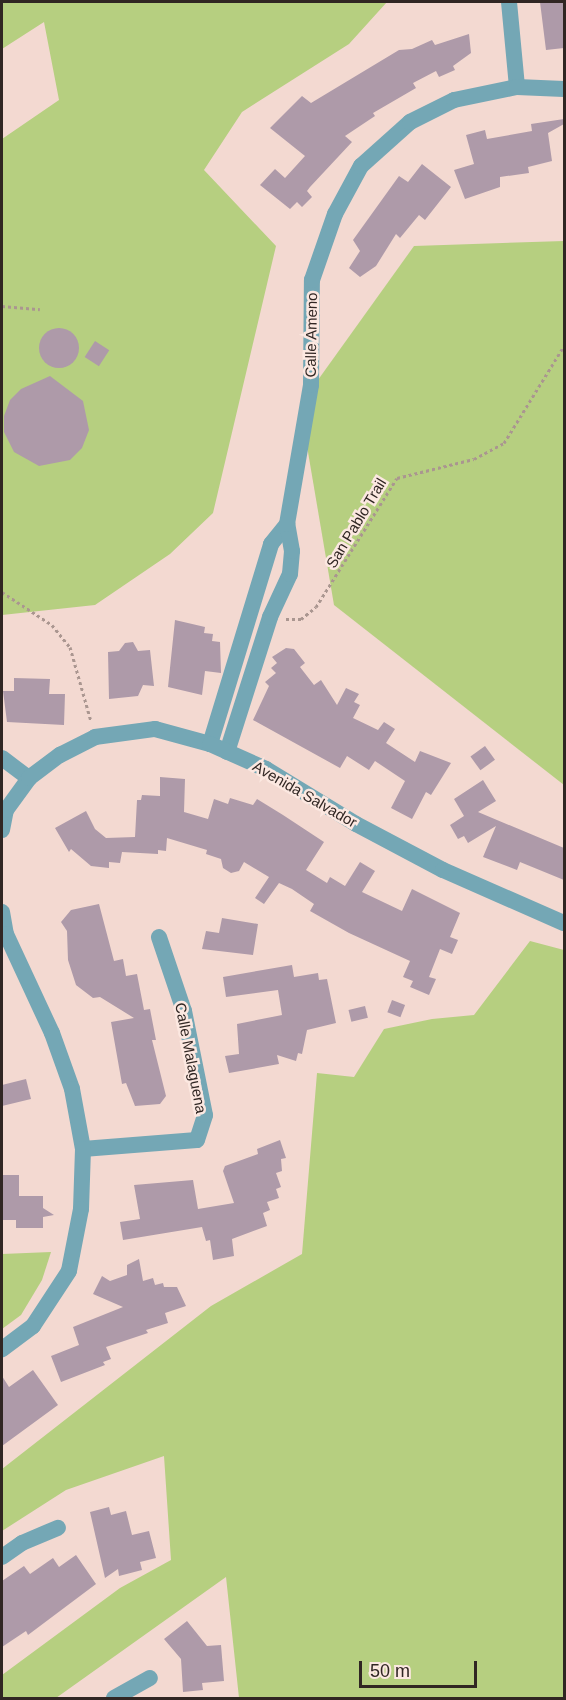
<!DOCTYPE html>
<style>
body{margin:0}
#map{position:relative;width:566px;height:1700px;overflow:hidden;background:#f3d9d1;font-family:Helvetica,sans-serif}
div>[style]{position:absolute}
.green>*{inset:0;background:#b6cf80}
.building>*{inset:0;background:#ae9aa9;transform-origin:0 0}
.round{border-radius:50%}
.path>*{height:3px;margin-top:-1.5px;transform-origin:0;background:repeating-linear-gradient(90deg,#aa9690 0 3px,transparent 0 6px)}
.minor>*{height:16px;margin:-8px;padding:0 8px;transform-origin:8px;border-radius:8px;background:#74a7b5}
.tertiary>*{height:16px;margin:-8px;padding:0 8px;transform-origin:8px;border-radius:8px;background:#74a7b5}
span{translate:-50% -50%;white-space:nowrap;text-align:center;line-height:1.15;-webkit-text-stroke:5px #fce8e1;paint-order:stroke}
.street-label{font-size:15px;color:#302623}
.frame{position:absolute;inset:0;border:3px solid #302623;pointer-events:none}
.scale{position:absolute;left:359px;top:1661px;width:118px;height:27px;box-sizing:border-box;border:3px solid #302623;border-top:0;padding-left:8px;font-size:18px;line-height:21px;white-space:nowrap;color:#302623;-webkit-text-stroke:4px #fce8e1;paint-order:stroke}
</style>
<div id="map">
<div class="green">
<div style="clip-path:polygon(2px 2px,387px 2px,349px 44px,242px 112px,204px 170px,276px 246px,213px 513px,170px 554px,95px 605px,2px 615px,2px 139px,59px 100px,44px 22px,2px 49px)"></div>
<div style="clip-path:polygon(564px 241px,564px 785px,334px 605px,300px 405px,414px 246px)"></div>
<div style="clip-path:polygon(530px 941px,564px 950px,564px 1698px,239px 1698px,226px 1577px,56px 1698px,2px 1698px,2px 1675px,120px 1588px,171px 1560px,164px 1456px,66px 1490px,2px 1531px,2px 1469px,211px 1306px,302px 1254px,317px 1073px,354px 1077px,384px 1029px,432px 1019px,474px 1015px)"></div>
<div style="clip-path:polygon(51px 1252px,42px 1280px,21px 1315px,2px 1329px,2px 1254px)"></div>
</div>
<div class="building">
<div style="clip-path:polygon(540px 2px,564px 2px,564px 48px,546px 50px)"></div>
<div style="clip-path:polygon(469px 34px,471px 53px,453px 66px,455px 70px,439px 77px,436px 71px,413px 83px,416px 88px,373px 113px,375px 116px,345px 136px,352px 142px,310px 187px,307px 191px,312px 197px,302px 207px,297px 202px,290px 209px,260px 185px,275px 169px,285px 178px,305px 156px,270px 128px,302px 96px,311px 103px,399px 50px,412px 49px,432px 40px,435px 45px)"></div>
<div style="clip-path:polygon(564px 119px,564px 124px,548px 133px,552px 161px,528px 167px,529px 173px,500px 177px,500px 187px,465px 199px,454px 170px,474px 164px,466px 135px,485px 130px,487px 139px,532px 131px,531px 124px)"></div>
<div style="clip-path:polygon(422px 164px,451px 187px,425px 220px,419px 215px,400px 238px,396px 234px,376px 266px,360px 277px,349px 268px,360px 251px,353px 240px,399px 176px,408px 182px)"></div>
<div class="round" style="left:39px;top:328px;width:40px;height:40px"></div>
<div style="left:95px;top:341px;width:17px;height:19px;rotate:33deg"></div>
<div style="clip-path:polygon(50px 376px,83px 401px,89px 430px,82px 448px,70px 460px,39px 466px,14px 452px,4px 432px,4px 416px,10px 400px,21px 389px)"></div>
<div style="clip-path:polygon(175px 620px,205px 627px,204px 633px,213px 634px,212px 641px,220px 642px,221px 673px,205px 671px,202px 695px,168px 687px)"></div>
<div style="clip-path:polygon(133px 642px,138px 651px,150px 650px,154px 686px,143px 685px,138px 696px,109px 699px,108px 652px,119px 651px,125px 643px)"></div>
<div style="clip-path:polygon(286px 648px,294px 649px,305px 663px,300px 667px,314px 685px,321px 680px,337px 705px,346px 688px,359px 694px,354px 702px,360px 705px,353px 718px,378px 730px,384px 722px,395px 729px,386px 743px,415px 762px,420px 751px,451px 763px,431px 795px,426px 792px,412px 819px,391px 808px,405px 781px,375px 761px,369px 770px,347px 756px,340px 768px,253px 720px,269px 686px,265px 682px,276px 673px,271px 668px,277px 663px,272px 657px)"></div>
<div style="clip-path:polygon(14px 678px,50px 679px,49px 694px,65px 694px,64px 725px,7px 722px,3px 691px,14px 691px)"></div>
<div style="left:485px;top:746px;width:17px;height:18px;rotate:54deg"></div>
<div style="clip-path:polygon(160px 777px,185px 779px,184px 812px,208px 819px,214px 799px,228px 804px,230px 798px,253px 805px,257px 799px,283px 815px,324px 842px,306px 870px,327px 883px,330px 877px,345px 886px,360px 862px,375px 871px,362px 892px,402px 911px,412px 889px,460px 913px,450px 937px,458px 940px,452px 954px,440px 949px,429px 977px,436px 979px,429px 995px,410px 987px,413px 981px,403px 977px,410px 961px,349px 933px,310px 911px,314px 904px,292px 889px,279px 883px,264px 904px,255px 898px,269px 877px,244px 862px,239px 871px,231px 873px,223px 868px,221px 859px,206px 854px,207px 850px,167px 838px,166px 851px,158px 850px,158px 854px,122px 852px,120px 863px,109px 862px,109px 868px,91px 866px,71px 849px,69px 852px,55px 828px,86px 811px,95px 829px,106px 838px,135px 837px,137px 800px,141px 800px,142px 795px,160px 796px)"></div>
<div style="clip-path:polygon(483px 780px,496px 801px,478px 812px,564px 848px,564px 880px,520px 862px,517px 870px,483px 857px,496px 826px,468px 843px,464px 836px,458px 839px,450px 825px,464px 816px,454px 799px)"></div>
<div style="clip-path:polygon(99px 904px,114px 961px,123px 959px,126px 976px,137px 974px,144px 1010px,150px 1009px,156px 1040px,152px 1040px,166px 1096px,160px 1104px,135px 1106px,126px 1083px,122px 1084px,111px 1022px,134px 1018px,100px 997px,93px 998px,76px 985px,68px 960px,67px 931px,61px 922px,71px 910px)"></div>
<div style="clip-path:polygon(222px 918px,258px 924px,253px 955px,202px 949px,206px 931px,219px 933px)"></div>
<div style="clip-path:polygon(292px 965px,294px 977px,318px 973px,319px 980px,327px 979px,336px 1023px,307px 1030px,302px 1054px,298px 1053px,296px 1061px,277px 1055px,279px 1064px,229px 1073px,225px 1056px,239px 1054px,237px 1024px,282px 1015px,278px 990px,226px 997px,223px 977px)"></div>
<div style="left:392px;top:1000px;width:14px;height:13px;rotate:21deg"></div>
<div style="left:365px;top:1006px;width:12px;height:17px;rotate:76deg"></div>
<div style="clip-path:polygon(26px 1079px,31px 1099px,2px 1106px,2px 1085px)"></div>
<div style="clip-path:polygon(280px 1140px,286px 1158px,281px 1159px,282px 1171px,276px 1173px,281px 1187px,276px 1189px,279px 1198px,267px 1202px,270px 1210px,263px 1213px,267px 1226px,232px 1239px,234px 1256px,213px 1260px,210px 1240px,206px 1241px,202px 1227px,123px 1240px,120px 1222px,140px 1219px,134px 1185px,193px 1180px,198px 1209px,234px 1203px,223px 1171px,225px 1166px,258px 1154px,257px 1149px)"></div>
<div style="clip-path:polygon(2px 1175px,19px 1175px,19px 1196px,43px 1196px,43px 1208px,54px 1215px,43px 1217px,43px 1228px,16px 1228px,16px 1220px,2px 1220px)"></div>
<div style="clip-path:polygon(139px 1259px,143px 1281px,153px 1278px,155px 1285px,163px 1283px,164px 1287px,177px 1287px,186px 1306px,165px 1313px,168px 1323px,146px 1330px,148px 1333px,106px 1347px,111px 1359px,103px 1362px,105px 1365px,61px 1382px,51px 1356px,79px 1345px,73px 1327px,123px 1307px,93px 1294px,102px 1276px,110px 1281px,127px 1275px,127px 1265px)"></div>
<div style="clip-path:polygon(33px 1370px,58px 1405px,2px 1446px,2px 1376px,9px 1387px)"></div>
<div style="clip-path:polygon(109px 1507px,111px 1515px,126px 1511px,132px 1535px,149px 1531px,156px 1558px,140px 1562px,142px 1570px,119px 1576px,118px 1569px,105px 1578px,90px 1512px)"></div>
<div style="clip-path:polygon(76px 1555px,96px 1584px,28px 1635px,26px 1631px,2px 1647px,2px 1581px,24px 1566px,30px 1574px,53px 1558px,59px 1567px)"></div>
<div style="clip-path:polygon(187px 1621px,207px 1646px,221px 1645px,224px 1681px,202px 1683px,203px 1690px,183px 1692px,181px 1659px,164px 1639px)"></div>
</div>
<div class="path">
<div style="left:2px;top:306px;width:38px;rotate:5deg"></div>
<div style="left:2px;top:592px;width:60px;rotate:33.4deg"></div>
<div style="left:52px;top:625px;width:28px;rotate:51deg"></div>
<div style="left:70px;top:647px;width:77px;rotate:74.2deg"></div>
<div style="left:286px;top:619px;width:15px"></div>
<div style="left:301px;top:619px;width:19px;rotate:-39deg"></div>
<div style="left:316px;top:607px;width:152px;rotate:-57.9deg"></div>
<div style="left:397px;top:478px;width:79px;rotate:-13.9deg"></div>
<div style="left:474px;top:459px;width:34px;rotate:-28deg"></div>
<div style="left:504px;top:443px;width:114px;rotate:-58.3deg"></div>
</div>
<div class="minor">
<div style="left:509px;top:2px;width:85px;rotate:84.6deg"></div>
<div style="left:210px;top:744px;width:209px;rotate:-73deg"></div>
<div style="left:271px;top:544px;width:26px;rotate:-51deg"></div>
<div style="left:227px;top:752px;width:142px;rotate:-72.3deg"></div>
<div style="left:270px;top:617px;width:47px;rotate:-65.1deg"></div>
<div style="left:290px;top:574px;width:23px;rotate:-85deg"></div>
<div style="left:292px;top:551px;width:27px;rotate:-100deg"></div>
<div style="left:287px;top:524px;width:141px;rotate:-80.2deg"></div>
<div style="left:311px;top:385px;width:105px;rotate:-89.5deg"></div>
<div style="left:312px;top:280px;width:70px;rotate:-70.8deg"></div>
<div style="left:335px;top:214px;width:55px;rotate:-61.6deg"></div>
<div style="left:361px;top:166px;width:66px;rotate:-41.9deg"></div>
<div style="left:410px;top:122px;width:49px;rotate:-26.6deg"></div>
<div style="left:454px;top:100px;width:64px;rotate:-11.7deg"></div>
<div style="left:517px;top:87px;width:47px;rotate:2.4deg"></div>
<div style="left:2px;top:758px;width:34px;rotate:37deg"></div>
<div style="left:83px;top:1149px;width:114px;rotate:-4.5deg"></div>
<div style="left:197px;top:1140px;width:26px;rotate:-72deg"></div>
<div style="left:205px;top:1115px;width:106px;rotate:-101.4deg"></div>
<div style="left:184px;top:1011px;width:78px;rotate:-108.7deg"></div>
<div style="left:2px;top:1557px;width:24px;rotate:-35deg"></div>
<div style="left:22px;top:1543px;width:39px;rotate:-23deg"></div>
<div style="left:114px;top:1698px;width:41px;rotate:-29.1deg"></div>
</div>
<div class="tertiary">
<div style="left:2px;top:830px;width:20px;rotate:-79deg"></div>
<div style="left:6px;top:810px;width:39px;rotate:-54deg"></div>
<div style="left:29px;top:778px;width:39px;rotate:-37deg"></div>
<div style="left:60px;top:755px;width:39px;rotate:-27deg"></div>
<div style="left:95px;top:737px;width:61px;rotate:-7.6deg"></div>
<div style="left:155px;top:729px;width:57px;rotate:15.3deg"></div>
<div style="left:210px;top:744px;width:61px;rotate:24.1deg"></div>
<div style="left:266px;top:769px;width:105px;rotate:31.4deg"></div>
<div style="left:356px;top:824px;width:98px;rotate:27.9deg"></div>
<div style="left:443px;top:870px;width:132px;rotate:23.7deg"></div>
<div style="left:2px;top:912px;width:22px;rotate:80deg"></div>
<div style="left:6px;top:934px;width:109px;rotate:65.1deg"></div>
<div style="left:52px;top:1033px;width:59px;rotate:70.3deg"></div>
<div style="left:72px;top:1089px;width:61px;rotate:79.6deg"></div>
<div style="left:83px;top:1149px;width:60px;rotate:91.9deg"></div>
<div style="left:81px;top:1209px;width:63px;rotate:101deg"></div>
<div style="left:69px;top:1271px;width:66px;rotate:123.2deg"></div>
<div style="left:33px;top:1326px;width:39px;rotate:143deg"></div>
</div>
<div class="street-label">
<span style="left:311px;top:335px;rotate:-89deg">Calle Ameno</span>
<span style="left:356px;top:523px;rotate:-59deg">San Pablo Trail</span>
<span style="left:305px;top:794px;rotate:30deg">Avenida Salvador</span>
<span style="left:191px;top:1058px;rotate:79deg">Calle Malaguena</span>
</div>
<div class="frame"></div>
<div class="scale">50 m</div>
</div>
